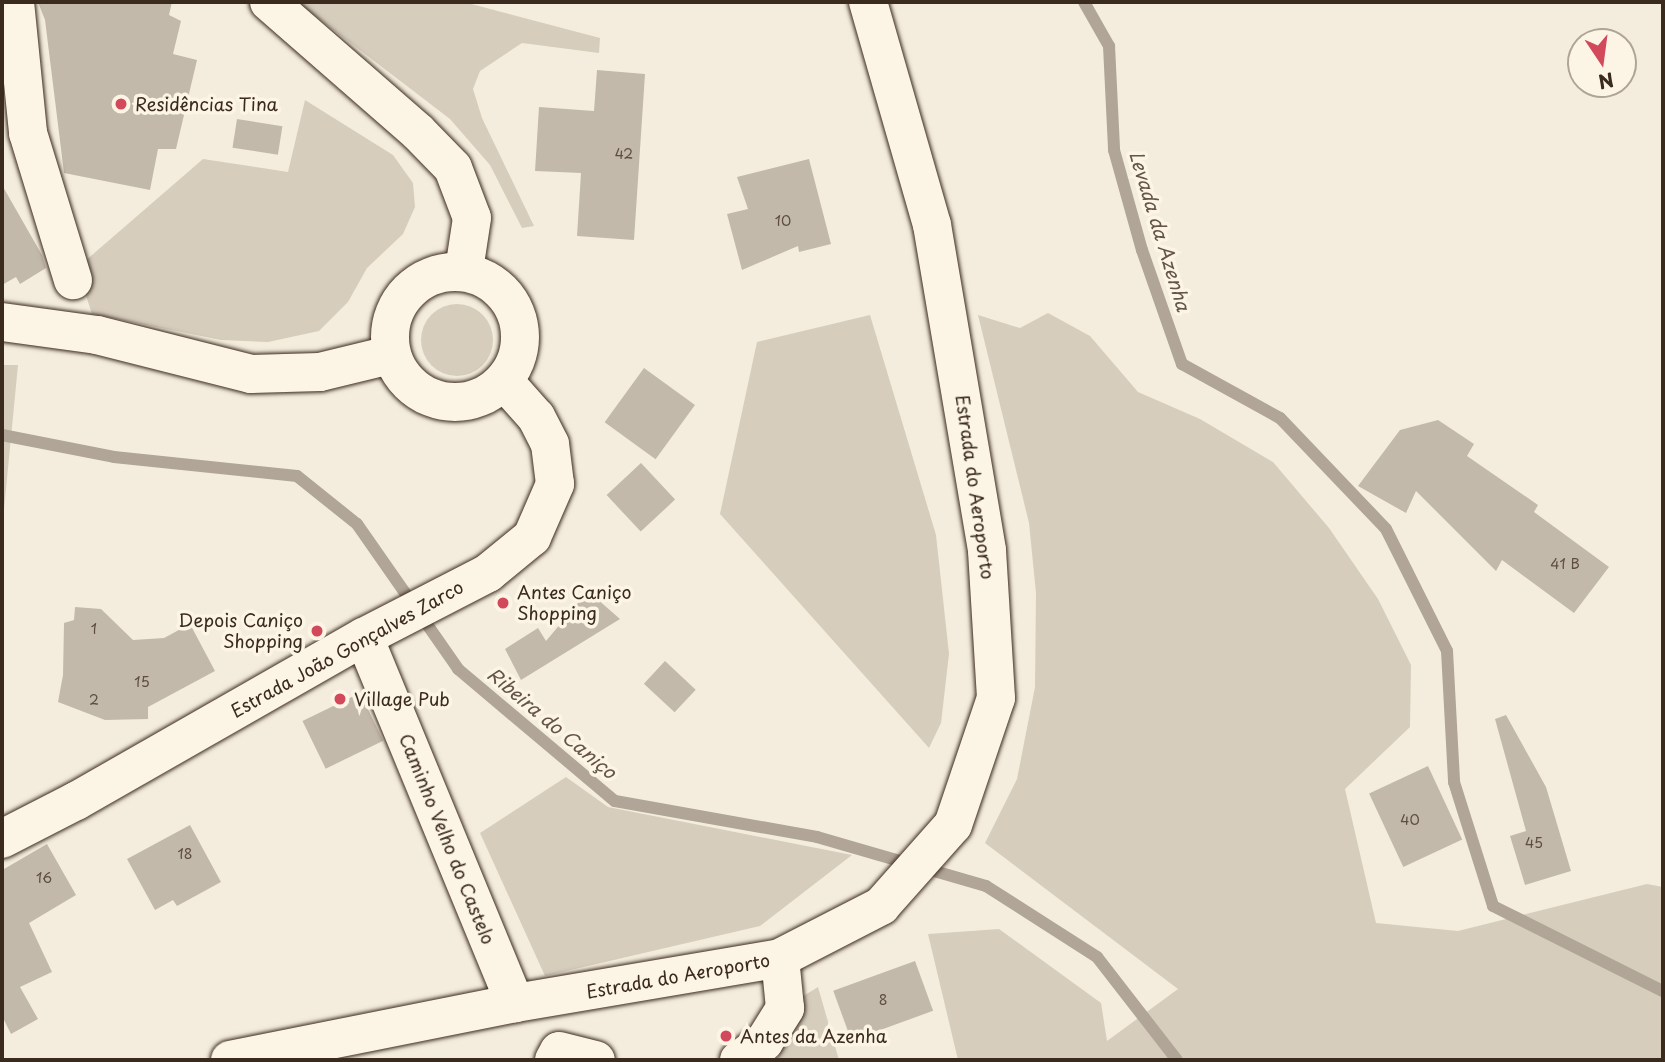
<!DOCTYPE html>
<meta charset="utf-8">
<style>
body{margin:0}
#map{position:relative;width:1665px;height:1062px;overflow:hidden;background:#f4eddd;font-family:"Playpen Sans",sans-serif}
div>[style]{position:absolute}
.green>*{inset:0;background:#d6cdbd}
.round{border-radius:50%}
.stream>*{height:12px;margin:-6px;padding:0 6px;transform-origin:6px;border-radius:6px;background:#b0a596}
.building>*{inset:0;background:#c3b9aa;transform-origin:0 0}
.roads{filter:drop-shadow(0 0 2px #3b2a1e) drop-shadow(0 0 2px #3b2a1e)}
.street>*{height:38px;margin:-19px;padding:0 19px;transform-origin:19px;border-radius:19px;background:#fcf5e5}
.secondary>*{height:38px;margin:-19px;padding:0 19px;transform-origin:19px;border-radius:19px;background:#fcf5e5}
.secondary>.ring{margin:-19px;padding:0;box-sizing:content-box;background:none;border:38px solid #fcf5e5;border-radius:50%}
.dots>*{width:19px;height:19px;translate:-50% -50%;box-sizing:border-box;border:4px solid #fcf5e5;border-radius:50%}
span{translate:-50% -50%;white-space:nowrap;text-align:center;line-height:1.15;-webkit-text-stroke:7px #fcf5e5;paint-order:stroke}
.number-label{font-size:14px;color:#5d4e41}
.number-label span{-webkit-text-stroke-width:0}
.poi-label{font-size:18px;color:#3b2a1e}
.left{translate:0 -50%;text-align:left}
.right{translate:-100% -50%;text-align:right}
.street-label{font-size:18px;color:#3b2a1e}
.water-label{font-size:19px;color:#645548;font-style:italic}
.frame{position:absolute;inset:0;border:4px solid #3b2a1e;pointer-events:none}
.north{position:absolute;left:1567px;top:28px;width:70px;height:70px;box-sizing:border-box;background:#fcf5e5;border:2px solid #afa495;border-radius:50%;rotate:167deg;font-size:19px;font-weight:700;line-height:28px;text-align:center;color:#3b2a1e}
.north::after{content:'';display:block;margin:auto;width:24px;height:32px;background:#d1495b;clip-path:polygon(50% 0,100% 100%,50% 72%,0 100%)}
</style>
<div id="map">
<div class="green">
<div style="clip-path:polygon(297px 2px,464px 2px,600px 38px,599px 53px,522px 43px,480px 71px,473px 89px,482px 118px,534px 226px,522px 228px,490px 165px,450px 119px)"></div>
<div style="clip-path:polygon(305px 100px,393px 155px,413px 183px,415px 207px,403px 234px,367px 268px,348px 302px,319px 331px,268px 342px,221px 340px,92px 314px,77px 268px,203px 159px,288px 172px)"></div>
<div class="round" style="left:421px;top:304px;width:72px;height:72px"></div>
<div style="clip-path:polygon(1048px 313px,1090px 336px,1138px 392px,1200px 419px,1273px 462px,1329px 528px,1378px 599px,1411px 665px,1410px 727px,1345px 789px,1376px 923px,1458px 931px,1647px 884px,1663px 887px,1663px 1060px,958px 1060px,928px 934px,999px 929px,1101px 1003px,1107px 1041px,1178px 989px,985px 843px,1017px 779px,1035px 687px,1036px 593px,1029px 523px,978px 315px,1020px 328px)"></div>
<div style="clip-path:polygon(870px 315px,936px 535px,949px 654px,941px 723px,929px 748px,720px 514px,757px 342px)"></div>
<div style="clip-path:polygon(2px 365px,18px 365px,2px 530px)"></div>
<div style="clip-path:polygon(566px 777px,608px 807px,852px 855px,760px 926px,545px 976px,480px 833px)"></div>
<div style="clip-path:polygon(818px 987px,839px 1060px,777px 1060px,795px 1022px,800px 998px)"></div>
</div>
<div class="stream">
<div style="left:1084px;top:2px;width:51px;rotate:60.4deg"></div>
<div style="left:1109px;top:46px;width:104px;rotate:87.2deg"></div>
<div style="left:1114px;top:150px;width:104px;rotate:74.4deg"></div>
<div style="left:1142px;top:250px;width:121px;rotate:70.7deg"></div>
<div style="left:1182px;top:364px;width:112px;rotate:28.9deg"></div>
<div style="left:1280px;top:418px;width:153px;rotate:46.3deg"></div>
<div style="left:1386px;top:529px;width:136px;rotate:63.4deg"></div>
<div style="left:1447px;top:651px;width:131px;rotate:86.9deg"></div>
<div style="left:1454px;top:782px;width:130px;rotate:72.5deg"></div>
<div style="left:1493px;top:906px;width:190px;rotate:26.6deg"></div>
<div style="left:2px;top:435px;width:114px;rotate:11.1deg"></div>
<div style="left:114px;top:457px;width:184px;rotate:5.9deg"></div>
<div style="left:297px;top:476px;width:77px;rotate:38.7deg"></div>
<div style="left:357px;top:524px;width:177px;rotate:55.1deg"></div>
<div style="left:458px;top:669px;width:205px;rotate:40.1deg"></div>
<div style="left:615px;top:801px;width:205px;rotate:10.1deg"></div>
<div style="left:817px;top:837px;width:176px;rotate:16.2deg"></div>
<div style="left:986px;top:886px;width:132px;rotate:32.6deg"></div>
<div style="left:1097px;top:957px;width:130px;rotate:52.2deg"></div>
</div>
<div class="building">
<div style="clip-path:polygon(38px 2px,172px 2px,169px 15px,181px 21px,173px 54px,197px 60px,176px 149px,158px 149px,150px 190px,64px 173px,45px 20px)"></div>
<div style="clip-path:polygon(597px 70px,645px 74px,634px 240px,577px 236px,581px 173px,535px 171px,539px 107px,594px 111px)"></div>
<div style="left:237px;top:119px;width:46px;height:29px;rotate:9deg"></div>
<div style="clip-path:polygon(809px 159px,831px 244px,799px 252px,798px 246px,742px 270px,727px 214px,748px 209px,737px 177px)"></div>
<div style="clip-path:polygon(2px 185px,42px 255px,46px 268px,20px 284px,16px 277px,2px 285px)"></div>
<div style="left:644px;top:368px;width:63px;height:67px;rotate:36deg"></div>
<div style="clip-path:polygon(1438px 420px,1474px 444px,1467px 456px,1538px 505px,1534px 512px,1609px 567px,1574px 613px,1502px 560px,1496px 571px,1416px 491px,1406px 513px,1358px 486px,1400px 430px)"></div>
<div style="left:641px;top:463px;width:50px;height:47px;rotate:47deg"></div>
<div style="clip-path:polygon(588px 591px,620px 619px,521px 680px,505px 649px,538px 628px,546px 641px)"></div>
<div style="clip-path:polygon(75px 607px,101px 609px,133px 640px,164px 638px,190px 624px,215px 671px,148px 707px,148px 719px,105px 720px,58px 702px,63px 675px,64px 623px,74px 620px)"></div>
<div style="left:665px;top:661px;width:42px;height:31px;rotate:43deg"></div>
<div style="left:360px;top:693px;width:53px;height:64px;rotate:64deg"></div>
<div style="clip-path:polygon(1506px 715px,1546px 787px,1571px 871px,1525px 885px,1510px 836px,1526px 831px,1495px 719px)"></div>
<div style="left:1428px;top:766px;width:81px;height:65px;rotate:65deg"></div>
<div style="clip-path:polygon(190px 825px,221px 882px,177px 906px,173px 900px,155px 910px,127px 859px)"></div>
<div style="clip-path:polygon(47px 844px,76px 895px,29px 923px,52px 972px,20px 987px,38px 1019px,11px 1034px,2px 1016px,2px 864px,4px 869px)"></div>
<div style="left:915px;top:961px;width:53px;height:87px;rotate:70deg"></div>
</div>
<div class="roads">
<div class="street">
<div style="left:15px;top:2px;width:132px;rotate:84.3deg"></div>
<div style="left:28px;top:133px;width:154px;rotate:73deg"></div>
<div style="left:364px;top:637px;width:396px;rotate:67.6deg"></div>
<div style="left:554px;top:1060px;width:10px;rotate:-61deg"></div>
<div style="left:559px;top:1051px;width:38px;rotate:14deg"></div>
<div style="left:739px;top:1060px;width:31px;rotate:-36deg"></div>
<div style="left:764px;top:1042px;width:40px;rotate:-58deg"></div>
<div style="left:785px;top:1008px;width:50px;rotate:-95.7deg"></div>
</div>
<div class="secondary">
<div style="left:269px;top:2px;width:198px;rotate:41.1deg"></div>
<div style="left:418px;top:132px;width:50px;rotate:45.8deg"></div>
<div style="left:453px;top:168px;width:53px;rotate:69.2deg"></div>
<div style="left:472px;top:218px;width:53px;rotate:98.7deg"></div>
<div class="ring" style="left:390px;top:272px;width:92px;height:92px"></div>
<div style="left:2px;top:322px;width:96px;rotate:7.8deg"></div>
<div style="left:97px;top:335px;width:159px;rotate:14.2deg"></div>
<div style="left:251px;top:374px;width:69px;rotate:-1.7deg"></div>
<div style="left:320px;top:372px;width:72px;rotate:-13.7deg"></div>
<div style="left:2px;top:839px;width:83px;rotate:-27.2deg"></div>
<div style="left:76px;top:801px;width:331px;rotate:-29.7deg"></div>
<div style="left:364px;top:637px;width:140px;rotate:-27.3deg"></div>
<div style="left:488px;top:573px;width:57px;rotate:-39.3deg"></div>
<div style="left:532px;top:537px;width:58px;rotate:-66.5deg"></div>
<div style="left:555px;top:484px;width:40px;rotate:-97.1deg"></div>
<div style="left:550px;top:444px;width:30px;rotate:-117deg"></div>
<div style="left:536px;top:417px;width:48px;rotate:-131.6deg"></div>
<div style="left:230px;top:1060px;width:291px;rotate:-11.3deg"></div>
<div style="left:515px;top:1003px;width:269px;rotate:-9.6deg"></div>
<div style="left:780px;top:958px;width:114px;rotate:-27.2deg"></div>
<div style="left:881px;top:906px;width:108px;rotate:-48.4deg"></div>
<div style="left:953px;top:825px;width:134px;rotate:-71.3deg"></div>
<div style="left:996px;top:698px;width:148px;rotate:-93.5deg"></div>
<div style="left:987px;top:550px;width:330px;rotate:-99.6deg"></div>
<div style="left:932px;top:225px;width:232px;rotate:-106deg"></div>
</div>
</div>
<div class="dots">
<div style="left:121px;top:104px;background:#d1495b"></div>
<div style="left:503px;top:603px;background:#d1495b"></div>
<div style="left:317px;top:631px;background:#d1495b"></div>
<div style="left:340px;top:699px;background:#d1495b"></div>
<div style="left:726px;top:1036px;background:#d1495b"></div>
</div>
<div class="number-label">
<span style="left:624px;top:154px">42</span>
<span style="left:783px;top:221px">10</span>
<span style="left:1565px;top:564px">41 B</span>
<span style="left:94px;top:629px">1</span>
<span style="left:142px;top:682px">15</span>
<span style="left:94px;top:700px">2</span>
<span style="left:1410px;top:820px">40</span>
<span style="left:1534px;top:843px">45</span>
<span style="left:185px;top:854px">18</span>
<span style="left:44px;top:878px">16</span>
<span style="left:883px;top:1000px">8</span>
</div>
<div class="poi-label">
<span class="left" style="left:135px;top:104px">Residências Tina</span>
<span class="left" style="left:517px;top:603px">Antes Caniço<br>Shopping</span>
<span class="right" style="left:303px;top:631px">Depois Caniço<br>Shopping</span>
<span class="left" style="left:354px;top:699px">Village Pub</span>
<span class="left" style="left:740px;top:1036px">Antes da Azenha</span>
</div>
<div class="street-label">
<span style="left:975px;top:487px;rotate:82deg">Estrada do Aeroporto</span>
<span style="left:347px;top:649px;rotate:-29deg">Estrada João Gonçalves Zarco</span>
<span style="left:447px;top:839px;rotate:68deg">Caminho Velho do Castelo</span>
<span style="left:678px;top:976px;rotate:-10deg">Estrada do Aeroporto</span>
</div>
<div class="water-label">
<span style="left:1160px;top:231px;rotate:73deg">Levada da Azenha</span>
<span style="left:552px;top:723px;rotate:40deg">Ribeira do Caniço</span>
</div>
<div class="frame"></div>
<div class="north">N</div>
</div>
